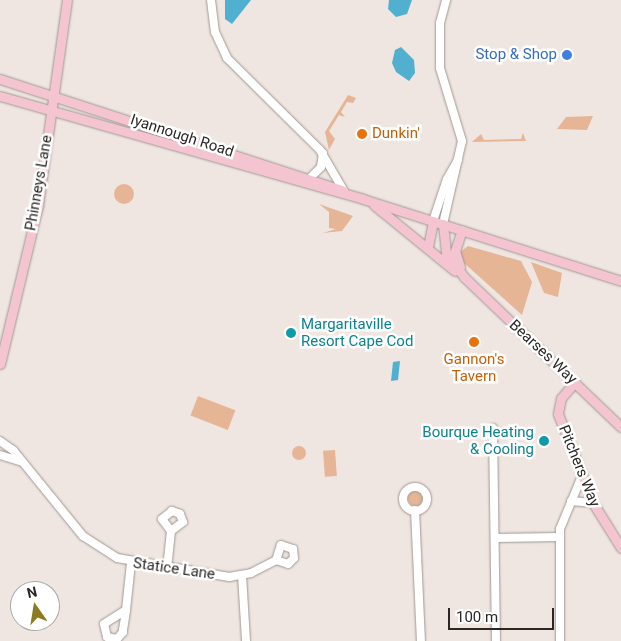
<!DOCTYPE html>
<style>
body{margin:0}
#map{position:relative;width:621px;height:641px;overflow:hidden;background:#efe6e1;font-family:Roboto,sans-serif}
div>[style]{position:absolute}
.green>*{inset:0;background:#e6b595;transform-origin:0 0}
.round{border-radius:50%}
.water>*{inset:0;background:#51afcf}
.roads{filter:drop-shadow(0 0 1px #a09893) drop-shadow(0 0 1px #a09893)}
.minor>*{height:8px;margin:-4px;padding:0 4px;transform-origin:4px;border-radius:4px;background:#fff}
.minor>.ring{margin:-4px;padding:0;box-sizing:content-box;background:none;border:8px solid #fff;border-radius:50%}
.major>*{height:9px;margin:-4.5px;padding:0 4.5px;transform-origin:4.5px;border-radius:4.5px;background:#f4c5d1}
.dots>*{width:14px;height:14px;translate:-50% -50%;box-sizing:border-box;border:2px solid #fff;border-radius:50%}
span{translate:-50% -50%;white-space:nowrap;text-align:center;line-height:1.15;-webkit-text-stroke:5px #fff;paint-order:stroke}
.shop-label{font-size:15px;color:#366cbe}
.right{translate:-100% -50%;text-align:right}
.food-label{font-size:15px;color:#c56008}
.left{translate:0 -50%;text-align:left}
.street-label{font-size:15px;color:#2a2725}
.culture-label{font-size:15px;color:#0d838f}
.north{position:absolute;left:10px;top:581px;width:50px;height:50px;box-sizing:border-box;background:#fff;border:1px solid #aaa9a8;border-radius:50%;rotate:347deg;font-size:14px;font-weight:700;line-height:20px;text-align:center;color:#2a2725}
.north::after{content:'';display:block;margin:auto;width:18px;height:22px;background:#8e7b21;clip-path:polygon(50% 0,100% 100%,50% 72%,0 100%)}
.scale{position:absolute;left:448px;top:608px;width:106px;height:22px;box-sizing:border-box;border:2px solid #2a2725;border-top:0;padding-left:6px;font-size:15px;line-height:18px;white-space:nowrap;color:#2a2725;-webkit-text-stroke:4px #fff;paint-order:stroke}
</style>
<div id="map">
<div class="green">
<div style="clip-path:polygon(348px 95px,356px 98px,353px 103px,347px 102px,341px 112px,345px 117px,339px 115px,329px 131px,335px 139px,329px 150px,325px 132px)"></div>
<div style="clip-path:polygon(593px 116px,587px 130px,557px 129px,566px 117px)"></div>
<div style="clip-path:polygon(481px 134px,484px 140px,521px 139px,523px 133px,526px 141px,472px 142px)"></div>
<div class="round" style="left:114px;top:184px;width:20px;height:20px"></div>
<div style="clip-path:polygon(319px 204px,353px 216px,342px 231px,323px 233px,336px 229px,329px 228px,329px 212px)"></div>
<div style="clip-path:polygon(468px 246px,521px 261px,532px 282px,522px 315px,464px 263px,460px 252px)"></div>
<div style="clip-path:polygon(531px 262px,562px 273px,558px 297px,544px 293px)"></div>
<div style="left:198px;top:396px;width:40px;height:21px;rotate:21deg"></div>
<div class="round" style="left:292px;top:446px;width:14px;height:14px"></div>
<div style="left:335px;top:450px;width:26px;height:12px;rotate:86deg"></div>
<div class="round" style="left:408px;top:490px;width:16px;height:16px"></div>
</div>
<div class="water">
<div style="clip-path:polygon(225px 0,251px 0,232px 24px,225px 19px)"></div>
<div style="clip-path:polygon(389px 0,412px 0,407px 14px,396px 17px,388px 9px)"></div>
<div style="clip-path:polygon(401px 47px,414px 60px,415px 73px,409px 81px,396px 72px,392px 63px,395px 50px)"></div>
<div style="clip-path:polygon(400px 361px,398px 380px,391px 381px,393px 362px)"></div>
</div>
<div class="roads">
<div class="minor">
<div style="left:211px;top:0;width:32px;rotate:83deg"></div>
<div style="left:215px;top:32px;width:29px;rotate:65deg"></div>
<div style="left:227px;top:58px;width:131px;rotate:44.7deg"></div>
<div style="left:320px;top:150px;width:48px;rotate:59.7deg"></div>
<div style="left:311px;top:177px;width:14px;rotate:-45deg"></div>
<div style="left:321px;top:167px;width:14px;rotate:-82deg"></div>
<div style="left:433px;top:221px;width:44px;rotate:-71.6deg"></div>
<div style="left:447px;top:179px;width:22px;rotate:-60deg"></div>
<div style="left:443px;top:224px;width:85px;rotate:-77.1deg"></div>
<div style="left:462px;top:141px;width:76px;rotate:-106.8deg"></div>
<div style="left:440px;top:68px;width:45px;rotate:-90deg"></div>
<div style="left:440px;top:23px;width:24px;rotate:-75deg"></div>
<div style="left:493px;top:428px;width:213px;rotate:89.2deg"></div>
<div style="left:0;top:441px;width:16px;rotate:35deg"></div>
<div style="left:13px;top:450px;width:111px;rotate:50.9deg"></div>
<div style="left:83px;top:536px;width:40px;rotate:32.9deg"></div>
<div style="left:117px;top:558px;width:114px;rotate:9.6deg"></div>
<div style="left:229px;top:577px;width:22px;rotate:-10deg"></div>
<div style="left:251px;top:573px;width:28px;rotate:-27deg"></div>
<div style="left:276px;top:560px;width:13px;rotate:18deg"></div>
<div style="left:288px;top:564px;width:8px;rotate:-45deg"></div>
<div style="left:294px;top:558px;width:9px;rotate:-96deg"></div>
<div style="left:293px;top:549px;width:13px;rotate:-162deg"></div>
<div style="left:281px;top:545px;width:16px;rotate:108deg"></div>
<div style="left:0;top:455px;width:21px;rotate:17deg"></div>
<div class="ring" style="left:403px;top:487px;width:16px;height:16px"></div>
<div style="left:571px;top:501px;width:22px;rotate:5deg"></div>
<div style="left:415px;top:510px;width:131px;rotate:87.4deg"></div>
<div style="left:496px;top:538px;width:63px;rotate:-0.9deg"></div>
<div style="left:167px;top:569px;width:38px;rotate:-84deg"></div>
<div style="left:171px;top:531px;width:15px;rotate:-37deg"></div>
<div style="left:183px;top:522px;width:9px;rotate:-111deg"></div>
<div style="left:180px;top:514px;width:9px;rotate:-159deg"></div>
<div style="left:172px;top:511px;width:13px;rotate:141deg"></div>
<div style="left:162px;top:519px;width:15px;rotate:53deg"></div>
<div style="left:242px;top:575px;width:66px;rotate:86.5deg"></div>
<div style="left:126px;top:610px;width:26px;rotate:148deg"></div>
<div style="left:104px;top:624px;width:13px;rotate:77deg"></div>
<div style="left:107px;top:637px;width:10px;rotate:11deg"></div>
<div style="left:117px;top:639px;width:9px;rotate:-49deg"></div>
<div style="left:123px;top:632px;width:2px;rotate:-90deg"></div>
<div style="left:123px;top:630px;width:20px;rotate:-81deg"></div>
<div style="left:126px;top:610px;width:47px;rotate:-83.9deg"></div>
<div style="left:560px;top:641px;width:112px;rotate:-90deg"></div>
<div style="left:560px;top:529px;width:55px;rotate:-67.6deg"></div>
</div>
<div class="major">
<div style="left:0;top:79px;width:360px;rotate:18deg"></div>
<div style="left:0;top:96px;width:377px;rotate:15.8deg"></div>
<div style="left:363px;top:199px;width:271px;rotate:17.6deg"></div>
<div style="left:374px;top:205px;width:104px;rotate:39.2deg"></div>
<div style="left:443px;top:224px;width:29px;rotate:84deg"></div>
<div style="left:446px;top:253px;width:30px;rotate:53deg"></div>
<div style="left:464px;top:277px;width:217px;rotate:43.7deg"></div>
<div style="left:428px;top:247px;width:26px;rotate:-79deg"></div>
<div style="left:460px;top:267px;width:17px;rotate:-107deg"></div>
<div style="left:455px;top:251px;width:22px;rotate:-72deg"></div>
<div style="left:0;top:364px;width:163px;rotate:-76.5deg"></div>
<div style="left:38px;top:206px;width:208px;rotate:-82deg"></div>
<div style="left:575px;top:382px;width:21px;rotate:131deg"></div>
<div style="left:561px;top:398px;width:16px;rotate:101deg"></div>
<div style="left:558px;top:414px;width:96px;rotate:68.5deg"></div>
<div style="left:593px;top:503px;width:53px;rotate:58.1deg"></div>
</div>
</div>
<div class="dots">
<div style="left:567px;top:55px;background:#3f7fe0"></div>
<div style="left:362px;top:134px;background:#e8710a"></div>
<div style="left:291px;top:333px;background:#0f9aa8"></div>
<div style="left:474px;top:342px;background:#e8710a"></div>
<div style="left:544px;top:441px;background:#0f9aa8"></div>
</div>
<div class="shop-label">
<span class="right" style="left:557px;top:55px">Stop &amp; Shop</span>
</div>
<div class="food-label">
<span class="left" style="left:372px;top:134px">Dunkin'</span>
<span style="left:474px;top:368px">Gannon's<br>Tavern</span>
</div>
<div class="street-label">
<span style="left:182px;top:136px;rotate:18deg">Iyannough Road</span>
<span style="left:39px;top:183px;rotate:-80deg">Phinneys Lane</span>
<span style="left:543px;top:352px;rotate:43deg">Bearses Way</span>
<span style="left:579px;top:466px;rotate:68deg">Pitchers Way</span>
<span style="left:174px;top:569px;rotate:8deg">Statice Lane</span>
</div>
<div class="culture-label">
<span class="left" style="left:301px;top:333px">Margaritaville<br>Resort Cape Cod</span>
<span class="right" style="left:534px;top:441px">Bourque Heating<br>&amp; Cooling</span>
</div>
<div class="north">N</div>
<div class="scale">100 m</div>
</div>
